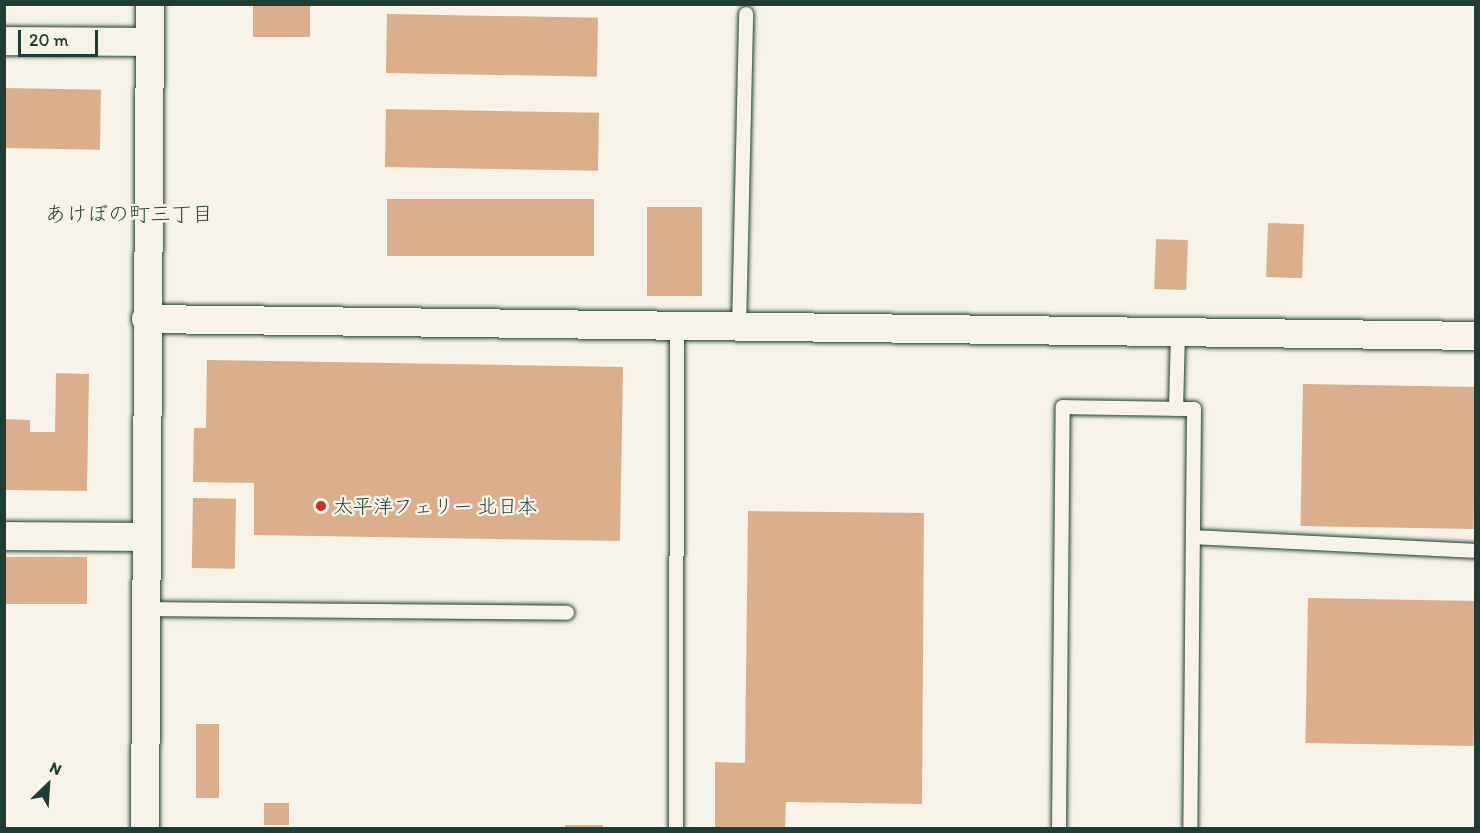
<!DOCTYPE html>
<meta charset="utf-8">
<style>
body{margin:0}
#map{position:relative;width:1480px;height:833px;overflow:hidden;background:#f7f3e8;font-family:Itim,"Klee One",sans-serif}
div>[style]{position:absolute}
.building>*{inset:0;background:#dbaf8c;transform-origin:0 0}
.roads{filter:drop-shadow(0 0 2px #1f3d34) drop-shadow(0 0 2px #1f3d34)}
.lane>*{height:14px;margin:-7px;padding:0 7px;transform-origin:7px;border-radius:7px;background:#f7f3e8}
.street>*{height:28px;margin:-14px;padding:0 14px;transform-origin:14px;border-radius:14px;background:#f7f3e8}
.dots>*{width:16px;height:16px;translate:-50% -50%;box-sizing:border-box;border:3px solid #f7f3e8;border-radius:50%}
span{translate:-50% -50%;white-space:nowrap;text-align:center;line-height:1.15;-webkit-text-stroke:5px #f7f3e8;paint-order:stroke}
.poi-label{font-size:20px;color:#1f3d34}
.left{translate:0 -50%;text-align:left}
.neighbourhood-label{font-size:21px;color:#1f3d34}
.frame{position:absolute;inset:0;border:6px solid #1f3d34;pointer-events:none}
.north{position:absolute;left:18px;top:755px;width:60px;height:60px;-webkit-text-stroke:4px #f7f3e8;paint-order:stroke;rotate:25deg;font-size:16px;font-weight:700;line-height:24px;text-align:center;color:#1f3d34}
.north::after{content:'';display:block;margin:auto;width:21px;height:27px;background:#1f3d34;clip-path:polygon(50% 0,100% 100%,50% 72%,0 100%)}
.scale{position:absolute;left:18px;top:30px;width:80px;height:27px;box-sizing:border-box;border:3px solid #1f3d34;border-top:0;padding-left:8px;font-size:18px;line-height:21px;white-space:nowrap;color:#1f3d34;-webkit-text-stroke:4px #f7f3e8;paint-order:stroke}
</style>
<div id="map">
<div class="building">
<div style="left:253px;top:4px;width:57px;height:33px"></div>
<div style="left:387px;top:14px;width:211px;height:59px;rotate:1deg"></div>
<div style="left:4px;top:88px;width:97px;height:60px;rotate:1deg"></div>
<div style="left:386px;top:109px;width:213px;height:58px;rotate:1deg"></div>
<div style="left:387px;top:199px;width:207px;height:57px"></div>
<div style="left:647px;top:207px;width:55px;height:89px"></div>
<div style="left:1268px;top:223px;width:36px;height:54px;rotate:2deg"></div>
<div style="left:1156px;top:239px;width:32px;height:50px;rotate:2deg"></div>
<div style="clip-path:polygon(207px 360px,623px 367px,620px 541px,254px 535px,254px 483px,193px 482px,194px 428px,206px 428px)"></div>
<div style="clip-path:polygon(56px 373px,89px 374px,87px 491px,4px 490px,4px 419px,30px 420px,30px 432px,55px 432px)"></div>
<div style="left:1303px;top:384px;width:173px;height:142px;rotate:1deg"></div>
<div style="left:193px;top:498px;width:43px;height:70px;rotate:1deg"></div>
<div style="clip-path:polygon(748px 511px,924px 513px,922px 804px,786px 802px,785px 828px,715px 828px,715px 762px,745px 763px)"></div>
<div style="left:4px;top:557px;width:83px;height:47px"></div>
<div style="left:1308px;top:598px;width:168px;height:145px;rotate:1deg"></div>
<div style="left:196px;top:724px;width:23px;height:74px"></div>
<div style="left:264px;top:803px;width:25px;height:22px"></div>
<div style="left:565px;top:825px;width:38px;height:3px"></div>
</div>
<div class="roads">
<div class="lane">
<div style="left:739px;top:329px;width:315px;rotate:-88.7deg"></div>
<div style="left:1176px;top:409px;width:75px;rotate:-88.5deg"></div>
<div style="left:1193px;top:537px;width:283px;rotate:2.8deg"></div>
<div style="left:144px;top:609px;width:423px;rotate:0.5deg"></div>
<div style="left:676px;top:828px;width:500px;rotate:-89.89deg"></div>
<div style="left:1059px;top:828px;width:421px;rotate:-89.5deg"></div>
<div style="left:1063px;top:407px;width:131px;rotate:0.9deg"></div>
<div style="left:1194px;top:409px;width:419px;rotate:90.5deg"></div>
</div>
<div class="street">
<div style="left:4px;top:41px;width:145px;rotate:0.4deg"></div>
<div style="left:146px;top:319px;width:1330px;rotate:0.73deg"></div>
<div style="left:4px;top:536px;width:140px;rotate:0.4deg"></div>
<div style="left:145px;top:828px;width:824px;rotate:-89.65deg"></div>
</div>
</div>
<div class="dots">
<div style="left:321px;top:506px;background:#c8321e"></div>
</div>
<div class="poi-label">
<span class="left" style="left:333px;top:506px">太平洋フェリー 北日本</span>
</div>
<div class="neighbourhood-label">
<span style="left:129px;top:214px">あけぼの町三丁目</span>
</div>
<div class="frame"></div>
<div class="north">N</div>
<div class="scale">20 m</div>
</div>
